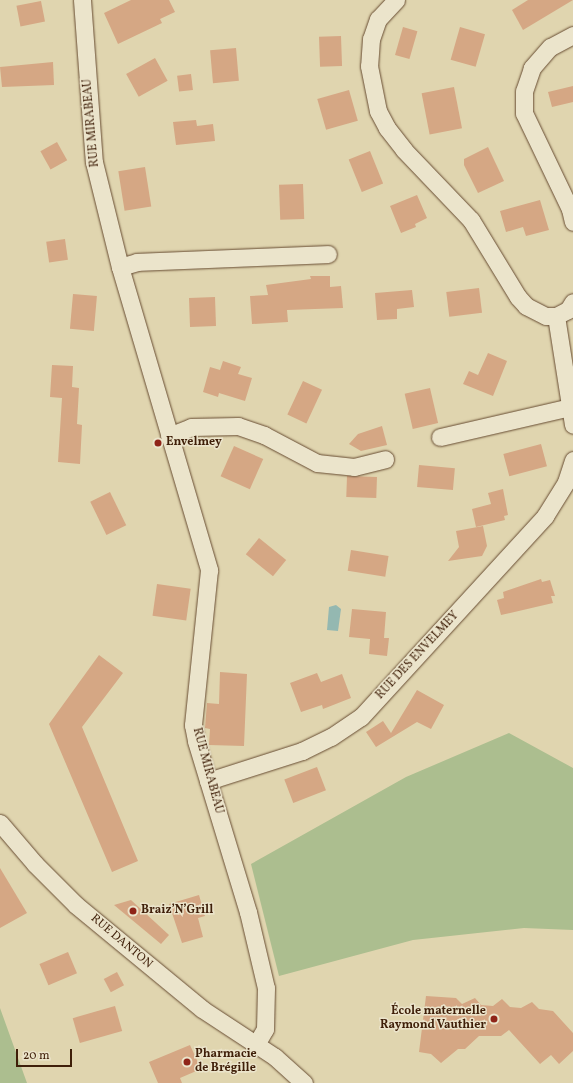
<!DOCTYPE html>
<meta charset="utf-8">
<style>
body{margin:0}
#map{position:relative;width:573px;height:1083px;overflow:hidden;background:#e0d5af;font-family:Vollkorn,serif}
div>[style]{position:absolute}
.green>*{inset:0;background:#acbe8f}
.water>*{inset:0;background:#94b8b1}
.building>*{inset:0;background:#d5a784;transform-origin:0 0}
.roads{filter:drop-shadow(0 0 1px #674c32) drop-shadow(0 0 1px #674c32)}
.minor>*{height:17px;margin:-8.5px;padding:0 8.5px;transform-origin:8.5px;border-radius:8.5px;background:#ebe4cb}
.dots>*{width:11px;height:11px;translate:-50% -50%;box-sizing:border-box;border:2px solid #ebe4cb;border-radius:50%}
span{translate:-50% -50%;white-space:nowrap;text-align:center;line-height:1.15;-webkit-text-stroke:3px #ebe4cb;paint-order:stroke}
.street-label{font-size:12px;color:#3f1f09}
.poi-label{font-size:12px;color:#3f1f09;font-weight:700}
.left{translate:0 -50%;text-align:left}
.right{translate:-100% -50%;text-align:right}
.scale{position:absolute;left:16px;top:1049px;width:56px;height:18px;box-sizing:border-box;border:2px solid #3f1f09;border-top:0;padding-left:5px;font-size:12px;line-height:14px;white-space:nowrap;color:#3f1f09;-webkit-text-stroke:3px #ebe4cb;paint-order:stroke}
</style>
<div id="map">
<div class="green">
<div style="clip-path:polygon(509px 733px,573px 768px,573px 930px,524px 928px,413px 940px,279px 976px,251px 864px,406px 777px)"></div>
<div style="clip-path:polygon(0 1007px,0 1008px,27px 1083px,0 1083px)"></div>
</div>
<div class="water">
<div style="clip-path:polygon(336px 605px,341px 609px,338px 631px,327px 630px,329px 607px)"></div>
</div>
<div class="building">
<div style="clip-path:polygon(131px 0,169px 0,175px 12px,160px 19px,162px 23px,118px 44px,104px 13px)"></div>
<div style="clip-path:polygon(528px 0,573px 0,523px 30px,512px 10px)"></div>
<div style="left:41px;top:1px;width:21px;height:25px;rotate:79deg"></div>
<div style="left:403px;top:27px;width:15px;height:29px;rotate:16deg"></div>
<div style="left:460px;top:27px;width:26px;height:34px;rotate:16deg"></div>
<div style="left:341px;top:36px;width:30px;height:22px;rotate:88deg"></div>
<div style="left:236px;top:48px;width:33px;height:26px;rotate:85deg"></div>
<div style="left:155px;top:58px;width:26px;height:33px;rotate:61deg"></div>
<div style="clip-path:polygon(53px 62px,54px 85px,2px 87px,0 67px)"></div>
<div style="left:191px;top:74px;width:16px;height:14px;rotate:83deg"></div>
<div style="clip-path:polygon(573px 86px,573px 102px,552px 107px,548px 92px)"></div>
<div style="left:454px;top:87px;width:42px;height:33px;rotate:79deg"></div>
<div style="left:349px;top:90px;width:32px;height:33px;rotate:74deg"></div>
<div style="clip-path:polygon(196px 120px,197px 126px,213px 124px,215px 141px,176px 145px,173px 122px)"></div>
<div style="left:57px;top:142px;width:21px;height:19px;rotate:61deg"></div>
<div style="clip-path:polygon(488px 147px,504px 181px,478px 193px,464px 165px,464px 159px)"></div>
<div style="left:370px;top:151px;width:35px;height:23px;rotate:68deg"></div>
<div style="left:145px;top:167px;width:40px;height:27px;rotate:81deg"></div>
<div style="left:303px;top:184px;width:35px;height:24px;rotate:88deg"></div>
<div style="clip-path:polygon(417px 195px,427px 218px,415px 224px,416px 227px,401px 233px,390px 206px)"></div>
<div style="clip-path:polygon(540px 200px,549px 230px,526px 236px,523px 227px,506px 232px,500px 211px)"></div>
<div style="left:65px;top:239px;width:21px;height:19px;rotate:82deg"></div>
<div style="clip-path:polygon(310px 276px,330px 276px,330px 287px,341px 286px,343px 308px,287px 310px,288px 322px,252px 324px,250px 296px,268px 295px,266px 285px,311px 279px)"></div>
<div style="left:479px;top:288px;width:25px;height:33px;rotate:83deg"></div>
<div style="clip-path:polygon(412px 290px,414px 307px,397px 309px,397px 319px,377px 320px,375px 293px)"></div>
<div style="left:73px;top:294px;width:24px;height:35px;rotate:5deg"></div>
<div style="left:215px;top:297px;width:29px;height:26px;rotate:88deg"></div>
<div style="clip-path:polygon(488px 353px,507px 361px,493px 396px,463px 384px,469px 371px,478px 375px)"></div>
<div style="clip-path:polygon(223px 361px,241px 367px,238px 374px,252px 378px,245px 401px,219px 393px,218px 397px,203px 392px,210px 367px,220px 370px)"></div>
<div style="clip-path:polygon(52px 365px,73px 366px,72px 387px,79px 388px,77px 424px,82px 425px,80px 464px,58px 462px,62px 398px,50px 397px)"></div>
<div style="left:303px;top:381px;width:21px;height:37px;rotate:25deg"></div>
<div style="left:430px;top:388px;width:36px;height:26px;rotate:77deg"></div>
<div style="clip-path:polygon(382px 426px,387px 445px,361px 451px,349px 444px,358px 434px)"></div>
<div style="left:541px;top:444px;width:23px;height:39px;rotate:75deg"></div>
<div style="left:234px;top:446px;width:32px;height:33px;rotate:24deg"></div>
<div style="left:419px;top:465px;width:36px;height:22px;rotate:5deg"></div>
<div style="left:347px;top:476px;width:30px;height:21px;rotate:2deg"></div>
<div style="clip-path:polygon(503px 489px,508px 515px,504px 516px,505px 520px,476px 527px,472px 509px,491px 504px,488px 493px)"></div>
<div style="left:110px;top:492px;width:37px;height:22px;rotate:64deg"></div>
<div style="clip-path:polygon(483px 526px,487px 546px,482px 556px,448px 561px,459px 547px,456px 531px)"></div>
<div style="left:259px;top:538px;width:35px;height:21px;rotate:39deg"></div>
<div style="left:351px;top:550px;width:38px;height:21px;rotate:9deg"></div>
<div style="clip-path:polygon(541px 579px,542px 582px,550px 580px,555px 596px,551px 596px,553px 603px,501px 615px,497px 600px,504px 598px,503px 592px)"></div>
<div style="left:157px;top:584px;width:34px;height:32px;rotate:8deg"></div>
<div style="clip-path:polygon(352px 609px,386px 612px,384px 638px,389px 638px,387px 656px,369px 654px,370px 639px,349px 637px)"></div>
<div style="clip-path:polygon(99px 655px,123px 673px,82px 727px,138px 861px,112px 872px,49px 724px)"></div>
<div style="clip-path:polygon(220px 672px,247px 674px,244px 746px,209px 745px,210px 729px,205px 728px,207px 703px,219px 704px)"></div>
<div style="clip-path:polygon(317px 673px,321px 682px,342px 674px,351px 698px,323px 709px,322px 705px,301px 712px,290px 683px)"></div>
<div style="clip-path:polygon(417px 690px,444px 705px,431px 729px,417px 722px,376px 747px,366px 732px,383px 721px,391px 733px)"></div>
<div style="left:317px;top:767px;width:25px;height:35px;rotate:69deg"></div>
<div style="clip-path:polygon(0 868px,27px 913px,0 928px)"></div>
<div style="clip-path:polygon(199px 895px,205px 916px,198px 918px,203px 937px,182px 943px,169px 904px)"></div>
<div style="clip-path:polygon(131px 900px,169px 935px,161px 944px,114px 905px)"></div>
<div style="left:68px;top:952px;width:23px;height:31px;rotate:67deg"></div>
<div style="left:117px;top:972px;width:15px;height:15px;rotate:62deg"></div>
<div style="clip-path:polygon(426px 996px,456px 998px,462px 1004px,475px 998px,481px 1005px,493px 1006px,502px 999px,510px 1007px,521px 1008px,532px 1002px,539px 1009px,553px 1011px,573px 1033px,573px 1051px,559px 1064px,551px 1055px,540px 1064px,509px 1030px,501px 1036px,479px 1036px,465px 1049px,458px 1049px,441px 1063px,431px 1054px,419px 1052px)"></div>
<div style="left:115px;top:1006px;width:26px;height:44px;rotate:74deg"></div>
<div style="clip-path:polygon(190px 1045px,201px 1069px,180px 1078px,182px 1083px,158px 1083px,149px 1062px)"></div>
</div>
<div class="roads">
<div class="minor">
<div style="left:82px;top:0;width:162px;rotate:85.8deg"></div>
<div style="left:94px;top:162px;width:108px;rotate:76.1deg"></div>
<div style="left:120px;top:267px;width:316px;rotate:73.6deg"></div>
<div style="left:209px;top:570px;width:156px;rotate:95.9deg"></div>
<div style="left:193px;top:725px;width:16px;rotate:79deg"></div>
<div style="left:196px;top:741px;width:179px;rotate:73.1deg"></div>
<div style="left:248px;top:912px;width:78px;rotate:76.7deg"></div>
<div style="left:266px;top:988px;width:41px;rotate:91.4deg"></div>
<div style="left:265px;top:1029px;width:16px;rotate:120deg"></div>
<div style="left:396px;top:0;width:26px;rotate:133deg"></div>
<div style="left:378px;top:19px;width:21px;rotate:109deg"></div>
<div style="left:371px;top:39px;width:27px;rotate:94deg"></div>
<div style="left:369px;top:66px;width:46px;rotate:78.7deg"></div>
<div style="left:378px;top:111px;width:19px;rotate:62deg"></div>
<div style="left:387px;top:128px;width:28px;rotate:52deg"></div>
<div style="left:404px;top:150px;width:97px;rotate:46.3deg"></div>
<div style="left:471px;top:220px;width:90px;rotate:58.6deg"></div>
<div style="left:518px;top:297px;width:12px;rotate:48deg"></div>
<div style="left:526px;top:306px;width:22px;rotate:27deg"></div>
<div style="left:546px;top:316px;width:10px"></div>
<div style="left:556px;top:316px;width:13px;rotate:-27deg"></div>
<div style="left:568px;top:310px;width:9px;rotate:-58deg"></div>
<div style="left:573px;top:35px;width:26px;rotate:152deg"></div>
<div style="left:550px;top:47px;width:28px;rotate:131deg"></div>
<div style="left:532px;top:68px;width:24px;rotate:109deg"></div>
<div style="left:524px;top:91px;width:22px;rotate:90deg"></div>
<div style="left:524px;top:113px;width:106px;rotate:64.4deg"></div>
<div style="left:570px;top:209px;width:13px;rotate:77deg"></div>
<div style="left:120px;top:267px;width:18px;rotate:-16deg"></div>
<div style="left:137px;top:262px;width:191px;rotate:-2.4deg"></div>
<div style="left:556px;top:316px;width:110px;rotate:81.1deg"></div>
<div style="left:169px;top:436px;width:24px;rotate:-22deg"></div>
<div style="left:191px;top:427px;width:47px;rotate:-1.2deg"></div>
<div style="left:238px;top:426px;width:28px;rotate:19deg"></div>
<div style="left:264px;top:435px;width:60px;rotate:27.8deg"></div>
<div style="left:317px;top:463px;width:37px;rotate:6deg"></div>
<div style="left:354px;top:467px;width:32px;rotate:-14deg"></div>
<div style="left:440px;top:437px;width:133px;rotate:-13deg"></div>
<div style="left:208px;top:781px;width:99px;rotate:-17.7deg"></div>
<div style="left:302px;top:751px;width:32px;rotate:-26deg"></div>
<div style="left:331px;top:737px;width:36px;rotate:-34deg"></div>
<div style="left:361px;top:717px;width:273px;rotate:-47.5deg"></div>
<div style="left:545px;top:516px;width:40px;rotate:-58deg"></div>
<div style="left:566px;top:482px;width:23px;rotate:-72deg"></div>
<div style="left:0;top:823px;width:54px;rotate:49.5deg"></div>
<div style="left:35px;top:864px;width:58px;rotate:45deg"></div>
<div style="left:76px;top:905px;width:163px;rotate:39.5deg"></div>
<div style="left:202px;top:1009px;width:87px;rotate:33.3deg"></div>
<div style="left:275px;top:1057px;width:39px;rotate:42deg"></div>
</div>
</div>
<div class="dots">
<div style="left:158px;top:443px;background:#8f2418"></div>
<div style="left:133px;top:911px;background:#8f2418"></div>
<div style="left:494px;top:1019px;background:#8f2418"></div>
<div style="left:187px;top:1062px;background:#8f2418"></div>
</div>
<div class="street-label">
<span style="left:92px;top:123px;rotate:-95deg">RUE MIRABEAU</span>
<span style="left:418px;top:656px;rotate:-47deg">RUE DES ENVELMEY</span>
<span style="left:207px;top:771px;rotate:75deg">RUE MIRABEAU</span>
<span style="left:121px;top:942px;rotate:40deg">RUE DANTON</span>
</div>
<div class="poi-label">
<span class="left" style="left:166px;top:443px">Envelmey</span>
<span class="left" style="left:141px;top:911px">Braiz’N’Grill</span>
<span class="right" style="left:486px;top:1019px">École maternelle<br>Raymond Vauthier</span>
<span class="left" style="left:195px;top:1062px">Pharmacie<br>de Brégille</span>
</div>
<div class="scale">20 m</div>
</div>
